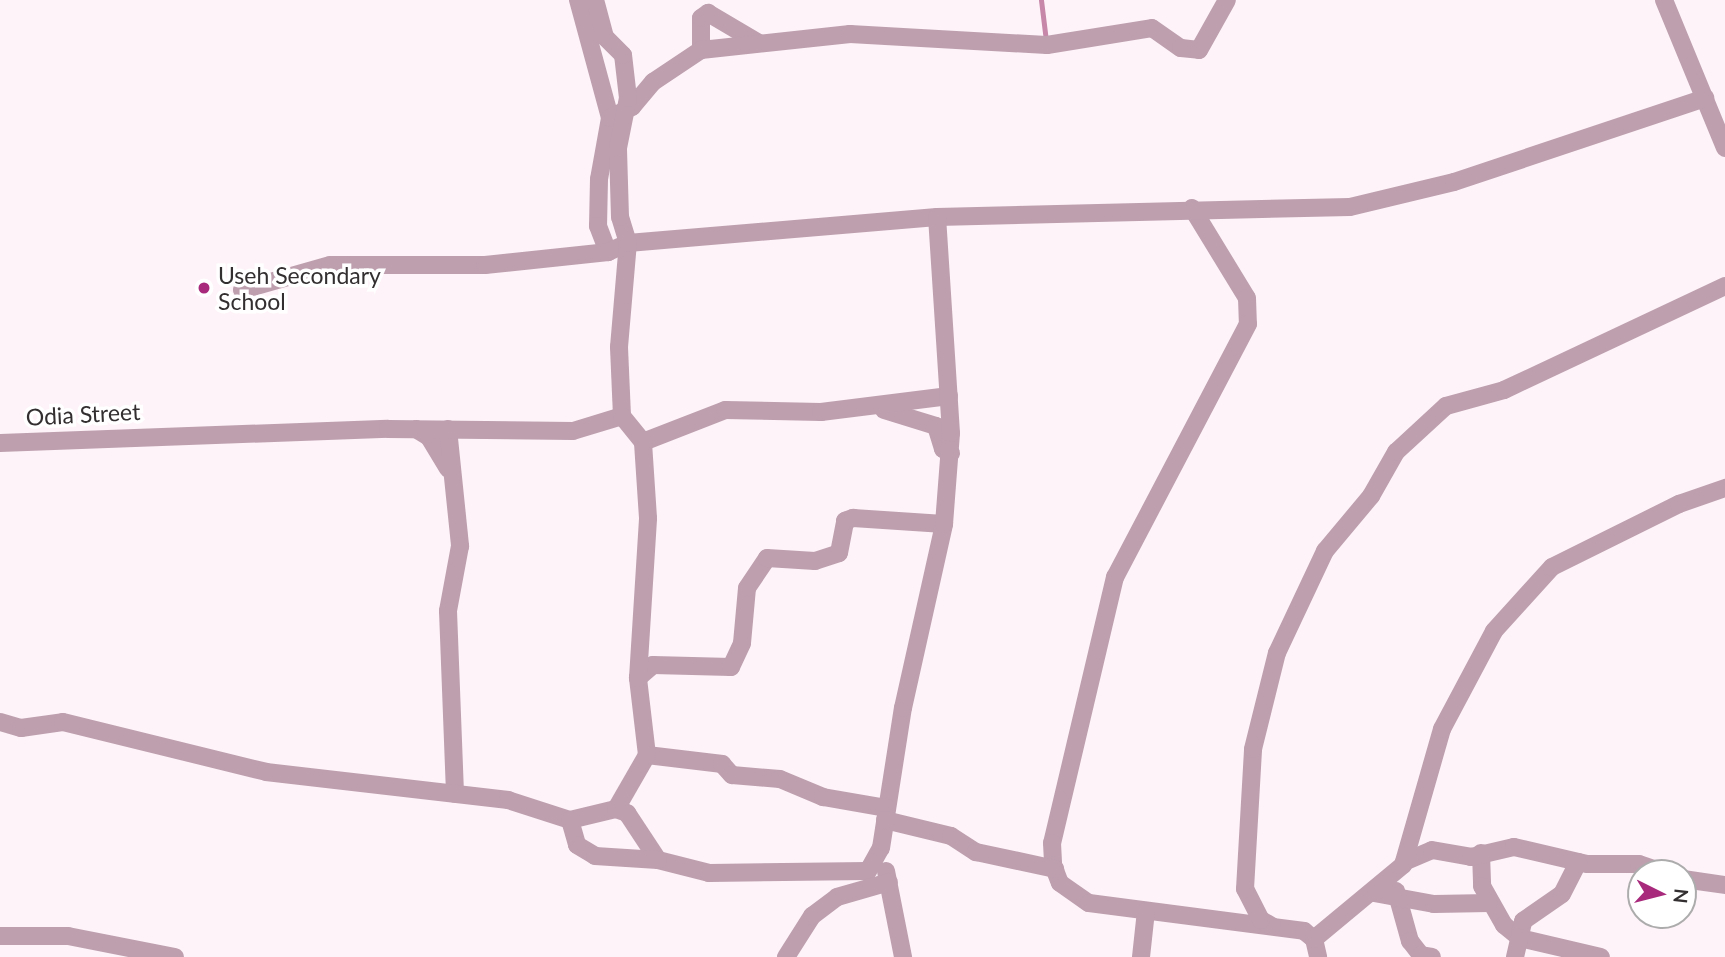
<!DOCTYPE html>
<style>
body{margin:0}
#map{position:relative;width:1725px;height:957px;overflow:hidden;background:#fef3f8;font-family:Lato,sans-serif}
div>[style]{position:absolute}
.stream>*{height:5px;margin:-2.5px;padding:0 2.5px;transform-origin:2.5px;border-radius:2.5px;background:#c687a9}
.street>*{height:18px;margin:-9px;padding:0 9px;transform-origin:9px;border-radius:9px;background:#bd9fae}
.dots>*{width:19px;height:19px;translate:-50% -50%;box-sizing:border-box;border:4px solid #fff;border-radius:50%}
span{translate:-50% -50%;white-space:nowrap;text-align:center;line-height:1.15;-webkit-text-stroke:7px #fff;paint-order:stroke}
.poi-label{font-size:23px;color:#332f31}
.left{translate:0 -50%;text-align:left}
.street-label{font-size:23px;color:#332f31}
.north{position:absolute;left:1627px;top:859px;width:70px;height:70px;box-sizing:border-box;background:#fff;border:2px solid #adacad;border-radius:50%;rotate:96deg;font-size:19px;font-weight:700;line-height:28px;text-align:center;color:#332f31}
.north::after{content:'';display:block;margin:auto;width:24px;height:32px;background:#a82a7c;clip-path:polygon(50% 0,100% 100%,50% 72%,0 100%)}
</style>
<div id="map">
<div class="stream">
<div style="left:1041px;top:0;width:41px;rotate:83deg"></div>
</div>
<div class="street">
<div style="left:578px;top:0;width:122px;rotate:74.8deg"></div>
<div style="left:610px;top:118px;width:62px;rotate:100.2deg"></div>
<div style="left:599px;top:179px;width:47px;rotate:91.2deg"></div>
<div style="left:598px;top:226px;width:28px;rotate:69deg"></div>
<div style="left:1664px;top:0;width:160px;rotate:67.6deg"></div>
<div style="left:701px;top:50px;width:32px;rotate:-90deg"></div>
<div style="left:701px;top:18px;width:9px;rotate:-36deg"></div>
<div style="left:708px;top:13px;width:59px;rotate:30.5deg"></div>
<div style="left:610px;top:118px;width:25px;rotate:-27deg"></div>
<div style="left:632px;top:107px;width:33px;rotate:-50deg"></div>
<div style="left:653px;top:82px;width:58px;rotate:-33.7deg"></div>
<div style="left:701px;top:50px;width:150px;rotate:-6.1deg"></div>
<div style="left:850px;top:34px;width:197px;rotate:3.2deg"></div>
<div style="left:1047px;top:45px;width:106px;rotate:-9.2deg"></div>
<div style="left:1152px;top:28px;width:35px;rotate:35deg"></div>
<div style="left:1181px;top:48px;width:18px;rotate:6deg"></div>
<div style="left:1199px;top:50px;width:57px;rotate:-60.8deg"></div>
<div style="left:1192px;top:208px;width:105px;rotate:58.6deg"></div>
<div style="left:1247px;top:298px;width:26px;rotate:88deg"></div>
<div style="left:1248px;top:324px;width:286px;rotate:117.7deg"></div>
<div style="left:1115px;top:577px;width:273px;rotate:103.3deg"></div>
<div style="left:1052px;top:843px;width:22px;rotate:87deg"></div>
<div style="left:1053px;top:865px;width:19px;rotate:69deg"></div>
<div style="left:1060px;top:883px;width:35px;rotate:35deg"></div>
<div style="left:1089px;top:903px;width:217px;rotate:7.4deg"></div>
<div style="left:1304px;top:931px;width:13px;rotate:39deg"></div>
<div style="left:1314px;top:939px;width:18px;rotate:77deg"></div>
<div style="left:242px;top:290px;width:91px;rotate:-15.9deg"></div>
<div style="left:330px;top:265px;width:155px"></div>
<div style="left:485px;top:265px;width:124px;rotate:-6deg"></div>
<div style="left:608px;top:252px;width:22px;rotate:-24deg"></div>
<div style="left:628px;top:243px;width:310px;rotate:-4.8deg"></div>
<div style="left:937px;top:217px;width:413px;rotate:-1.4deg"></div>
<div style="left:1350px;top:207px;width:107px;rotate:-13.5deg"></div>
<div style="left:1454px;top:182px;width:265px;rotate:-18.5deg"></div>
<div style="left:884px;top:410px;width:54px;rotate:17.1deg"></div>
<div style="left:936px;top:426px;width:24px;rotate:73deg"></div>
<div style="left:943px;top:449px;width:9px;rotate:27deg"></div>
<div style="left:416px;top:429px;width:15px;rotate:32deg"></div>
<div style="left:429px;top:437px;width:37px;rotate:59deg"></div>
<div style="left:448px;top:429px;width:118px;rotate:84.1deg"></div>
<div style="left:460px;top:546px;width:66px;rotate:100.5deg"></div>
<div style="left:448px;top:611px;width:183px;rotate:87.8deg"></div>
<div style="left:643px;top:442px;width:88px;rotate:-21.3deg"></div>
<div style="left:725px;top:410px;width:96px;rotate:1.2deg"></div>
<div style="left:821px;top:412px;width:129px;rotate:-7.1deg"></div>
<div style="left:0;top:443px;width:388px;rotate:-2.1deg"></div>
<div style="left:388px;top:429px;width:185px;rotate:0.6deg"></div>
<div style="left:573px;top:431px;width:51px;rotate:-17deg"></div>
<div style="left:622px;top:416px;width:69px;rotate:-92.5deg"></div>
<div style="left:619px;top:347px;width:104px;rotate:-85.1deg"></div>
<div style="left:628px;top:243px;width:27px;rotate:-107deg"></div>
<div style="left:620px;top:217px;width:69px;rotate:-91.7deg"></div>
<div style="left:618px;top:148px;width:51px;rotate:-78.7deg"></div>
<div style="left:628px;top:98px;width:43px;rotate:-96.6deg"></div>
<div style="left:623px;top:55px;width:25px;rotate:-135deg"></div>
<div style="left:605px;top:37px;width:38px;rotate:-105deg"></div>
<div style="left:638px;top:678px;width:20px;rotate:-41deg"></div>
<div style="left:653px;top:665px;width:78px;rotate:1.5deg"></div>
<div style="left:731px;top:667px;width:26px;rotate:-65deg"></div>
<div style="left:742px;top:643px;width:55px;rotate:-84.8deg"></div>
<div style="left:747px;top:588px;width:36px;rotate:-56deg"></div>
<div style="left:767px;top:558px;width:48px;rotate:3.6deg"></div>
<div style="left:815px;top:561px;width:25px;rotate:-18deg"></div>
<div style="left:839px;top:553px;width:33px;rotate:-79deg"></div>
<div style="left:845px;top:521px;width:9px;rotate:-21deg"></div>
<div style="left:853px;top:518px;width:91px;rotate:3.8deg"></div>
<div style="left:0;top:722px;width:22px;rotate:16deg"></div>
<div style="left:21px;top:728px;width:42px;rotate:-8.1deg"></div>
<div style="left:63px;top:722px;width:209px;rotate:13.8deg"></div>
<div style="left:266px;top:772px;width:244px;rotate:6.6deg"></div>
<div style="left:508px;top:800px;width:65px;rotate:17.9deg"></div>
<div style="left:570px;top:820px;width:47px;rotate:-13.4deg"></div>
<div style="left:616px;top:809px;width:12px;rotate:20deg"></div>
<div style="left:627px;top:813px;width:56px;rotate:56.6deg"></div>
<div style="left:658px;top:860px;width:53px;rotate:14.3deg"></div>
<div style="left:709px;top:873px;width:159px;rotate:-0.7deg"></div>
<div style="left:868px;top:871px;width:26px;rotate:-61deg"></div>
<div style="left:881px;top:848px;width:142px;rotate:-81.1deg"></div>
<div style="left:903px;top:708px;width:189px;rotate:-77.4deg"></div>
<div style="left:944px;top:524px;width:91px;rotate:-85.6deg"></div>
<div style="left:951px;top:433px;width:216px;rotate:-93.7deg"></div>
<div style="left:647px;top:755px;width:76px;rotate:6.8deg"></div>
<div style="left:722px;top:764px;width:15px;rotate:48deg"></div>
<div style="left:732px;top:775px;width:48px;rotate:4.8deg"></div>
<div style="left:780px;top:779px;width:47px;rotate:22.7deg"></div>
<div style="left:823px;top:797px;width:65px;rotate:9.8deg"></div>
<div style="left:616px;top:809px;width:62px;rotate:-60.1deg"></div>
<div style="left:647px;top:755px;width:78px;rotate:-96.7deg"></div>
<div style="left:638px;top:678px;width:160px;rotate:-86.4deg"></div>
<div style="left:648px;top:518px;width:76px;rotate:-93.8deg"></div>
<div style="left:643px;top:442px;width:33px;rotate:-129deg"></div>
<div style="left:570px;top:820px;width:26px;rotate:74deg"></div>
<div style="left:577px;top:845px;width:21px;rotate:31deg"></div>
<div style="left:595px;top:856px;width:63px;rotate:3.6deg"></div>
<div style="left:885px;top:820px;width:68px;rotate:13.6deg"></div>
<div style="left:951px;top:836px;width:30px;rotate:33deg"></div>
<div style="left:976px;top:852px;width:81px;rotate:12.1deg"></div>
<div style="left:1481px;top:853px;width:33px;rotate:88deg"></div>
<div style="left:1482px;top:886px;width:45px;rotate:60.6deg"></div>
<div style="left:1504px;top:925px;width:21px;rotate:39deg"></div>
<div style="left:1520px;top:938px;width:83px;rotate:13.2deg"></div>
<div style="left:1404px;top:862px;width:30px;rotate:-23deg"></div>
<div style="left:1432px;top:850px;width:40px;rotate:10deg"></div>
<div style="left:1471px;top:857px;width:44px;rotate:-13.1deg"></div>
<div style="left:1514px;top:847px;width:75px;rotate:13.1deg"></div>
<div style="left:1587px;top:864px;width:52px"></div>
<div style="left:1639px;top:864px;width:28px;rotate:19deg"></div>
<div style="left:886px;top:871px;width:88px;rotate:78.8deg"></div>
<div style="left:1683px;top:879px;width:42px;rotate:8.1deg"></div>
<div style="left:1396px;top:891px;width:52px;rotate:74.4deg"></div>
<div style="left:1410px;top:941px;width:18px;rotate:52deg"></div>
<div style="left:1421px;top:955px;width:11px;rotate:10deg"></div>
<div style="left:1374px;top:893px;width:61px;rotate:10.4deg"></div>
<div style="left:1434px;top:904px;width:55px;rotate:-1deg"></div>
<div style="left:1272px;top:926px;width:13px;rotate:-151deg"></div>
<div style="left:1261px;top:920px;width:35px;rotate:-117deg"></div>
<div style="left:1245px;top:889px;width:140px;rotate:-86.7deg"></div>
<div style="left:1253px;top:749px;width:99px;rotate:-76deg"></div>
<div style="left:1277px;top:653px;width:113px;rotate:-64.8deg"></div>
<div style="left:1325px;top:551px;width:72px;rotate:-50.1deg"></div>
<div style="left:1371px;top:496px;width:51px;rotate:-60.4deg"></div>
<div style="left:1396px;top:452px;width:68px;rotate:-42.6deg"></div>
<div style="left:1446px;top:406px;width:60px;rotate:-15.4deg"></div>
<div style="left:1504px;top:390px;width:244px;rotate:-25.2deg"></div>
<div style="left:0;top:936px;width:68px"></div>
<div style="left:68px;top:936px;width:109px;rotate:11.1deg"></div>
<div style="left:1314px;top:939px;width:116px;rotate:-39.7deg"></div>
<div style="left:1403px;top:865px;width:141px;rotate:-74deg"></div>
<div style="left:1442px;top:729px;width:111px;rotate:-62deg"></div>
<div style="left:1494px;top:631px;width:86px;rotate:-47.8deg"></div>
<div style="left:1552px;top:567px;width:142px;rotate:-26.4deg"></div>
<div style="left:1679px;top:504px;width:49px;rotate:-19.2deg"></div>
<div style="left:786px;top:957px;width:49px;rotate:-57.6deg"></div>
<div style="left:812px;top:916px;width:31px;rotate:-37deg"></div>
<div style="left:837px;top:897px;width:54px;rotate:-16.1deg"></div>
<div style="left:1141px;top:957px;width:46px;rotate:-83.8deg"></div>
<div style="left:1515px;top:957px;width:37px;rotate:-77deg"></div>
<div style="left:1523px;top:921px;width:47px;rotate:-34.7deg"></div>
<div style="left:1562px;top:894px;width:36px;rotate:-63deg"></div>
</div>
<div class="dots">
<div style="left:204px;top:288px;background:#a82a7c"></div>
</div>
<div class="poi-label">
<span class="left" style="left:218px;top:288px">Useh Secondary<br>School</span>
</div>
<div class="street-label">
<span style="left:83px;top:414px;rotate:-3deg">Odia Street</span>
</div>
<div class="north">N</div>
</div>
